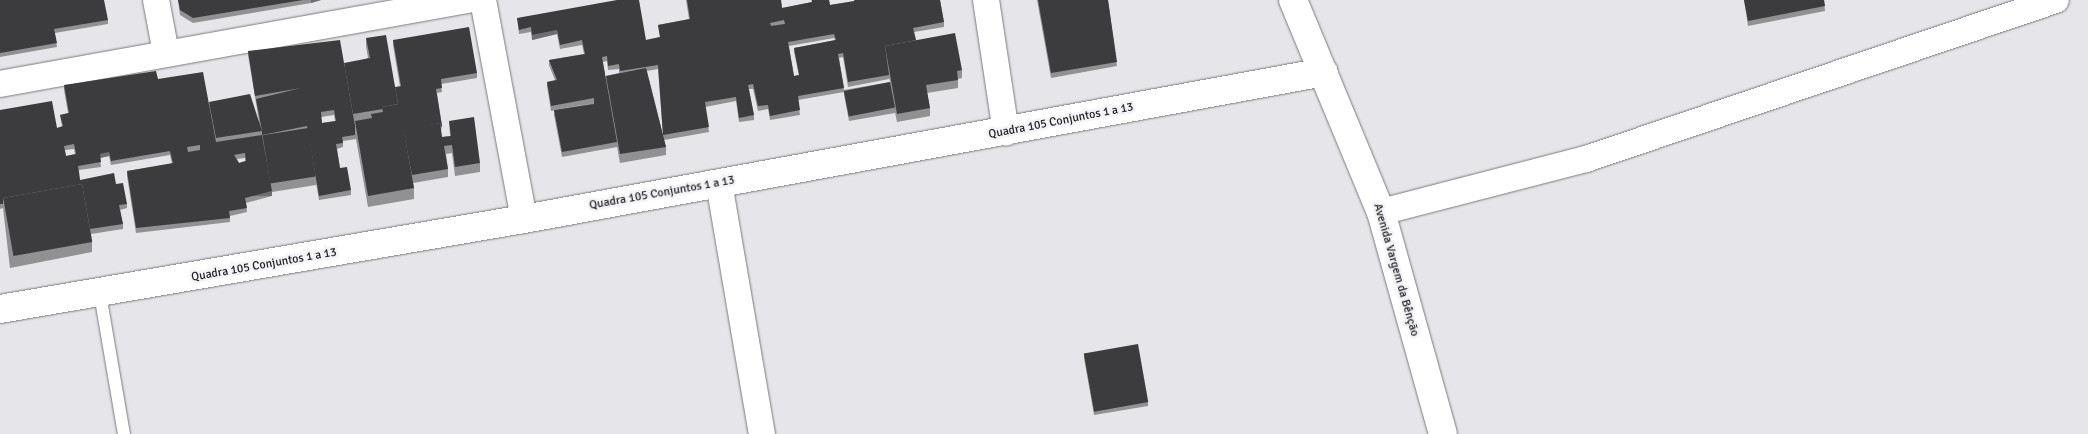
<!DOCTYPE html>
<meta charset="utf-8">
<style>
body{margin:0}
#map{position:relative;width:2088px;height:434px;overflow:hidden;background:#e6e6ea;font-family:Signika,sans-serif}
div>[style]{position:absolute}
.roads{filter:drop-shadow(0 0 1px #7a7a7e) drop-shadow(0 0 1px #7a7a7e)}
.service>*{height:12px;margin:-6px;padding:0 6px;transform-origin:6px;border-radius:6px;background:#fff}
.minor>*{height:26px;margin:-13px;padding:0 13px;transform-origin:13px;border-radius:13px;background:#fff}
.tertiary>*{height:28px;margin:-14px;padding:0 14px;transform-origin:14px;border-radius:14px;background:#fff}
.wall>*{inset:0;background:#919194}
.shaded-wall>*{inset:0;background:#6f6f72;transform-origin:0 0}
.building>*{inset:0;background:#3c3c3f;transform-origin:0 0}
span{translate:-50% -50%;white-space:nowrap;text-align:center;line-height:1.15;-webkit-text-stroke:5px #f3f3f8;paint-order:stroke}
.street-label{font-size:12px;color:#222224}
</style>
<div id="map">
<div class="roads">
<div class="service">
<div style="left:100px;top:294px;width:142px;rotate:80.3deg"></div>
</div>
<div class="minor">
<div style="left:156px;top:0;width:54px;rotate:79.3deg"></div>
<div style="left:483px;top:0;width:223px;rotate:79.4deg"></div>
<div style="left:986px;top:0;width:134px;rotate:81.4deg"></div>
<div style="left:0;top:84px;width:476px;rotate:-10.2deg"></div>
<div style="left:719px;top:183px;width:255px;rotate:80.3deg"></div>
<div style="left:1381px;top:212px;width:212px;rotate:-14.5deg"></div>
<div style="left:1586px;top:159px;width:496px;rotate:-18.7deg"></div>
</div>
<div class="tertiary">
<div style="left:1293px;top:0;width:230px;rotate:67.5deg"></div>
<div style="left:1381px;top:212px;width:230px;rotate:74.4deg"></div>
<div style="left:0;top:309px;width:532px;rotate:-9.75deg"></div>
<div style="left:524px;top:219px;width:813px;rotate:-10.41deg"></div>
</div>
</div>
<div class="wall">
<div style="clip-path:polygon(0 0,108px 20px,108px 24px,55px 33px,57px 47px,0 57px)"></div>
<div style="clip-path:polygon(178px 0,321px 0,311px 3px,193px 23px,180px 15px)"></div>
<div style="clip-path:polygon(evenodd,686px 0,781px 0,782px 8px,812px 2px,811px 0,829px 0,830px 5px,854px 1px,854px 0,940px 0,944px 22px,944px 27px,914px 32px,916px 40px,962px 70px,962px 78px,958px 79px,958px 88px,927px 93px,930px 108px,930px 116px,897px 122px,895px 112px,895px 113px,849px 121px,844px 95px,844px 90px,890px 82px,889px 77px,889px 79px,848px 87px,843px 57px,839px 58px,844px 88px,844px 92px,798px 100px,800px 115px,770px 120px,768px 109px,758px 111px,753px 89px,749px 89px,754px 115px,754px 120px,739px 122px,736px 101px,705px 107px,709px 132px,664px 140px,666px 147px,666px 155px,620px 163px,617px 147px,562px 157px,554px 115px,554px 110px,594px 103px,551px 111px,547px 86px,547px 82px,555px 80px,549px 65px,549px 60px,584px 54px,582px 45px,560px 49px,557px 34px,532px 40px,531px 32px,519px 34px,517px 18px,646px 40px,660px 37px,658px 25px,689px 19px,686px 0,834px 38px,835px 40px,794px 48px,794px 52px,799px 75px,794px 76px,789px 46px,834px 38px,686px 0,607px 61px,608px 70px,619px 69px,619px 73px,606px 76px,606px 80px,603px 62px,607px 61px,686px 0,658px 69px,663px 135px,647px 71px,658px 69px)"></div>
<div style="clip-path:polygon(1037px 0,1108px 0,1117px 66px,1051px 78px)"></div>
<div style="clip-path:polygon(1744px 0,1824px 0,1825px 11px,1748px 26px)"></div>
<div style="clip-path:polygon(evenodd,366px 38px,395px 87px,400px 87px,393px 45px,393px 40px,477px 73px,477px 78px,441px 84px,442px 92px,437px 93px,442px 126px,441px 131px,442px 137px,450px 136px,449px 121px,480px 163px,480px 172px,455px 176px,452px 153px,446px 154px,448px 169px,448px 177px,413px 183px,414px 188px,414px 199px,368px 207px,356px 139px,343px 141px,343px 147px,337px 149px,340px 168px,351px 190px,351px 195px,319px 200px,316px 183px,316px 185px,272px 192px,272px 196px,246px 203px,247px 212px,230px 216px,230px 222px,136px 233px,127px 176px,127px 171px,172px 164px,170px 155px,111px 165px,109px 156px,100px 158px,101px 167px,79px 170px,80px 180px,116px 184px,127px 204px,127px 208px,120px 210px,123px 224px,123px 229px,91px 234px,92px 242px,92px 252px,10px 268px,3px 208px,0 209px,0 110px,57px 128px,62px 127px,60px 115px,68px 113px,64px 90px,64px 85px,158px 79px,209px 105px,259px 121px,248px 55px,248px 51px,344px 66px,368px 58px,366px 46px,366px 38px,334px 115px,335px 121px,322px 123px,321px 117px,334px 115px,366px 38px,74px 149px,75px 154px,66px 156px,65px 150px,74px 149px,366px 38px,245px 158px,245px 161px,239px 163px,237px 159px,245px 158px)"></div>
<div style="clip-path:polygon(1084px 353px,1148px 402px,1148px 406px,1094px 415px,1084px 358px)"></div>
</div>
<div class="shaded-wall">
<div style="clip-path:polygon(311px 0,321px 0,311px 3px)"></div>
<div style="clip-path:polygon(557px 30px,557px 34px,532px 40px,532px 35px)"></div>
<div style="clip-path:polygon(109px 152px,109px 156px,100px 158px,100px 154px)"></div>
<div style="left:272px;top:191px;width:5px;height:28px;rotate:90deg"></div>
</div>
<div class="building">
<div style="clip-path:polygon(0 0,104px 0,108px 20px,54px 29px,57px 43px,0 53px)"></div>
<div style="clip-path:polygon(178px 0,303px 0,193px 18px,180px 10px)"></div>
<div style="clip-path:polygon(evenodd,617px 0,639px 0,646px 40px,660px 37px,658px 25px,690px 19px,687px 0,781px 0,782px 8px,812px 2px,812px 0,829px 0,830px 5px,855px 1px,854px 0,940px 0,944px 22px,913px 28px,916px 40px,885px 46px,889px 75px,848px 82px,843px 53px,838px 54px,844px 88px,798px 96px,800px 110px,770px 116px,768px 105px,758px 106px,753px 84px,748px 85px,754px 115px,739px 118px,736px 97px,705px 102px,709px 127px,663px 135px,658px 65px,620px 71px,619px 64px,608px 66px,607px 56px,602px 57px,617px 142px,562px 152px,554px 110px,594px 104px,594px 98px,551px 106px,547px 82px,557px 80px,549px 60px,585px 54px,582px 40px,560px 45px,557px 30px,532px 35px,531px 27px,519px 30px,517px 18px,617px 0,784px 20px,785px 24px,771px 26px,770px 23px,784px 20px,617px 0,834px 34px,836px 40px,794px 48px,799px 75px,794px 76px,788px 42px,834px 34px)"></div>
<div style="clip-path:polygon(1038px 0,1108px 0,1117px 62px,1051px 73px)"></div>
<div style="clip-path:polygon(1744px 0,1824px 0,1825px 6px,1748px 21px)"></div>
<div style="clip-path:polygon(469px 27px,477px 73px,441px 79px,442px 88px,436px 89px,442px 126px,441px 127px,440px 123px,403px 130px,395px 87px,401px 86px,393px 40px)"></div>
<div style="clip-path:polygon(955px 33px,962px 70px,957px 71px,958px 80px,926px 85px,930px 108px,897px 114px,885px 46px)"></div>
<div style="clip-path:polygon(386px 35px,398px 104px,382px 107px,383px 109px,353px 114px,344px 63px,370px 58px,366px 38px)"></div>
<div style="clip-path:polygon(evenodd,340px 40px,355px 126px,355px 135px,342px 137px,343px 143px,336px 144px,340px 168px,347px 167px,351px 190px,319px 196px,307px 126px,262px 135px,262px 131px,256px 99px,301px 88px,255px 96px,248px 51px,340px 40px,334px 110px,336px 121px,322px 123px,321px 112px,334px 110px)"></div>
<div style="clip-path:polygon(646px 68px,666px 147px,620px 154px,606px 76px)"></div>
<div style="clip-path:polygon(evenodd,156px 71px,158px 79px,203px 72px,216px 142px,262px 135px,272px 191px,245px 198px,247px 208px,229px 211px,230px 218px,136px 228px,127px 171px,173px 163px,170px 151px,111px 161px,109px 152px,100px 154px,101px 162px,78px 166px,80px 180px,114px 173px,116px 184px,123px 183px,127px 204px,119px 205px,123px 224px,90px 229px,82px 184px,3px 198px,3px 204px,0 204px,0 110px,52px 101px,57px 128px,63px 126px,60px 115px,69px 113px,64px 85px,156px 71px,74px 144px,76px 154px,66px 156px,64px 146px,74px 144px,156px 71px,200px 145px,200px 150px,188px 152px,187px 147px,200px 145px,156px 71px,245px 153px,246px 161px,239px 163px,234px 155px,245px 153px)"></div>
<div style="left:890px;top:82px;width:26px;height:47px;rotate:79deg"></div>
<div style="clip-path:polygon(250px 94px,262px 131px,216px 138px,209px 102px)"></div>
<div style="clip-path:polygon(399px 104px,414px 188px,368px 196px,355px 121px,372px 118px,371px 114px,383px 112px,382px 107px)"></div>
<div style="clip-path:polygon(474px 117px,480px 163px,455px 167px,452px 145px,444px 146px,448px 169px,412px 175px,403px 129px,440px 123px,442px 137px,451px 136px,449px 121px)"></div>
<div style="left:308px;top:128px;width:49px;height:46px;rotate:81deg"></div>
<div style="left:82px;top:184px;width:59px;height:80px;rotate:80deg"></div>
<div style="left:1138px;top:344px;width:59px;height:55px;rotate:80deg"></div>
</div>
<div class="street-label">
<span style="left:1061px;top:121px;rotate:-11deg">Quadra 105 Conjuntos 1 a 13</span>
<span style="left:662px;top:193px;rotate:-10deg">Quadra 105 Conjuntos 1 a 13</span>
<span style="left:264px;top:265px;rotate:-10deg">Quadra 105 Conjuntos 1 a 13</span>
<span style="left:1396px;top:270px;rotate:74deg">Avenida Vargem da Bênção</span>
</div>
</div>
